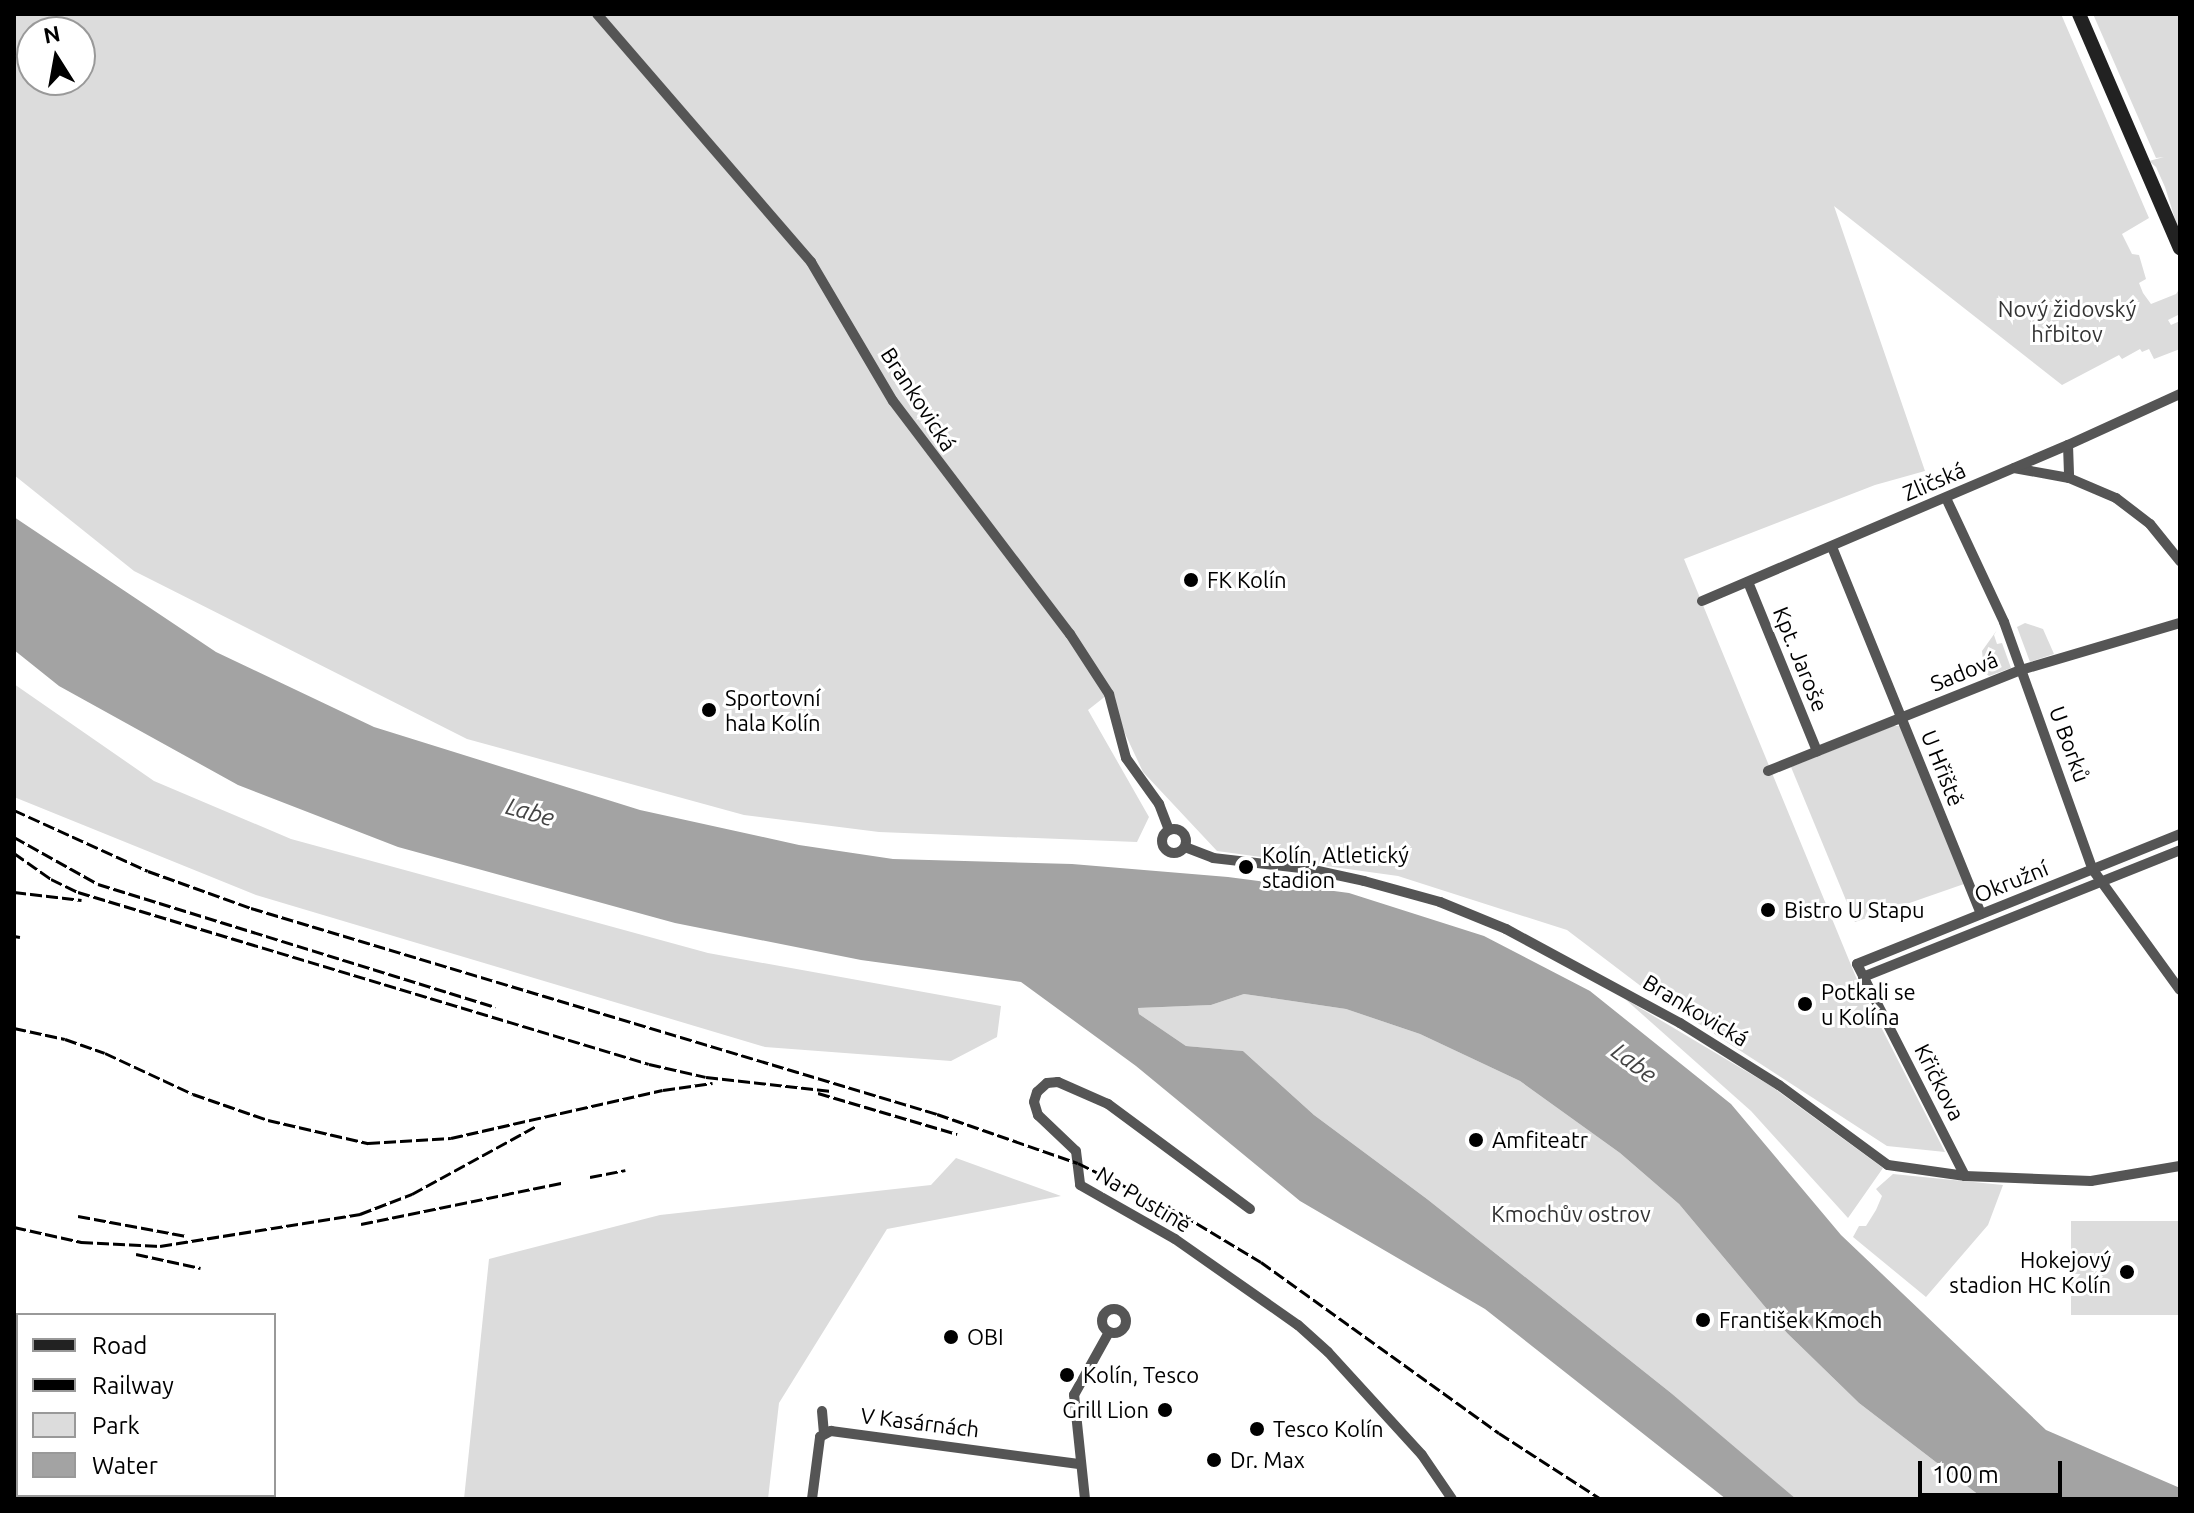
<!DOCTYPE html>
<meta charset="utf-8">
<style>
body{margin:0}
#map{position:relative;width:2194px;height:1513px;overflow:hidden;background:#fff;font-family:Ubuntu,sans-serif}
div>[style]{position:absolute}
.green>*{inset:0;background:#dcdcdc;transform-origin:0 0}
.water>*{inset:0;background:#a3a3a3}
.street>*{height:10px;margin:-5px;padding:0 5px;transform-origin:5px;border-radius:5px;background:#555}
.street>.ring{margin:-5px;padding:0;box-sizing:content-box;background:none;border:10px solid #555;border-radius:50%}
.secondary>*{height:14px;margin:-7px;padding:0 7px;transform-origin:7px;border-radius:7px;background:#222}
.rail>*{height:3px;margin-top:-1.5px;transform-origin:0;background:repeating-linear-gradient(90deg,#000 0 12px,transparent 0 16px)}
.dots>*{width:22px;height:22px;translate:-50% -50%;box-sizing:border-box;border:4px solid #fff;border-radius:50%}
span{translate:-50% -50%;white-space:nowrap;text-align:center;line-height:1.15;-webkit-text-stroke:6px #fff;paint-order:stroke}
.park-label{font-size:22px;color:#333}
.street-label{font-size:22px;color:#000}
.poi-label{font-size:22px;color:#000}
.left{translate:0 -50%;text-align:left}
.right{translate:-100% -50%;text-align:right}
.water-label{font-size:24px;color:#444;font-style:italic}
.frame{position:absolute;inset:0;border:16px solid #000;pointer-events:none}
.legend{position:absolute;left:16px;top:1313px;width:260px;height:184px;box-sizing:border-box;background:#fff;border:2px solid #999;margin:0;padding:10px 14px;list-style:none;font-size:24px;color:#000}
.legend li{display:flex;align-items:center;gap:16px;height:40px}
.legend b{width:40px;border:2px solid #999}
.north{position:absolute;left:16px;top:16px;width:80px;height:80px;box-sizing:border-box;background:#fff;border:2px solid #999;border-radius:50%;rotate:349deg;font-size:22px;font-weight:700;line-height:32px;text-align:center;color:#000}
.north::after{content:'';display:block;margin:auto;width:28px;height:36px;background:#000;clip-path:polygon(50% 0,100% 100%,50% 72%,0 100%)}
.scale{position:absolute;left:1918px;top:1461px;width:144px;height:36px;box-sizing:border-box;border:4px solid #000;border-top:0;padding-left:10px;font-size:24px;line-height:28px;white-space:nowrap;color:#000;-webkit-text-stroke:6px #fff;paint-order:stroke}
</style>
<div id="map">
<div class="green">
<div style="clip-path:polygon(evenodd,14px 14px,2061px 14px,2149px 218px,2122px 234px,2132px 254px,2139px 255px,2146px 279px,2139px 283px,2143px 293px,2151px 304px,2176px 294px,2180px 288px,2180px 314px,2168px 320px,2171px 325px,2180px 321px,2180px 349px,2154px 359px,2149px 349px,2142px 352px,2140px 349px,2122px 359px,2119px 355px,2062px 385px,1834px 206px,1925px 471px,1875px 485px,1684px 559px,1858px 982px,1945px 1152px,1887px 1146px,1642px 987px,1567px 930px,1398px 876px,1217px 851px,1143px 772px,1107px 695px,1088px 710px,1149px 817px,1137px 842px,879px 832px,744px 815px,467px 739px,134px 571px,14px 475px,14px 14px,32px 32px,80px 32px,80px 80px,32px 80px,32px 32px)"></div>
<div style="clip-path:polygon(2093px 14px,2180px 14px,2180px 235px,2165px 187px,2156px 167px,2149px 161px,2164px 157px,2156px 158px)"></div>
<div style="clip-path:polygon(2025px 623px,2043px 629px,2054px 654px,2030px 662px,2017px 627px)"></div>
<div style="clip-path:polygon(1997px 630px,1994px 635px,1997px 644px,2002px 643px,2011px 668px,1989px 676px,1984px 672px,1982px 651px)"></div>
<div style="clip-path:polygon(14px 684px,154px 781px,291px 839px,708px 953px,1001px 1006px,997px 1037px,951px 1061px,765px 1047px,256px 895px,14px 797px)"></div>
<div style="clip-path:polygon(1893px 726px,1900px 726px,1964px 884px,1855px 922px,1791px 767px)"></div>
<div style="clip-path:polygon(1244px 994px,1346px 1009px,1420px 1034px,1520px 1081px,1620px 1153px,1679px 1204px,1787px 1333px,1859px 1403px,1984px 1499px,1792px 1498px,1671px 1393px,1427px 1199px,1314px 1115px,1243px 1051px,1186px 1046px,1139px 1014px,1138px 1008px,1211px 1005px)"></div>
<div style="clip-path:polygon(1625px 999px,1771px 1086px,1883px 1168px,1848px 1218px,1751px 1111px)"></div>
<div style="clip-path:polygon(956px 1158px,1061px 1196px,887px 1229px,779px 1403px,768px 1499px,464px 1499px,489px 1259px,660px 1215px,931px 1185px)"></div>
<div style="clip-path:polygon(1893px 1174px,2003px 1185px,1988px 1225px,1926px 1297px,1853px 1237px,1859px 1226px,1866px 1226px,1876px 1210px,1882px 1196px,1876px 1189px)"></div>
<div style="left:2180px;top:1221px;width:94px;height:109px;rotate:90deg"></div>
</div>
<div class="water">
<div style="clip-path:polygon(14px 517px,216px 652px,374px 727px,640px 810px,799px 845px,893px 859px,1072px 864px,1228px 877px,1349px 893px,1484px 936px,1590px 991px,1731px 1104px,1841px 1235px,2046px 1430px,2180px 1488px,2180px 1499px,1984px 1499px,1859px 1403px,1787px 1333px,1679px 1204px,1620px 1153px,1520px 1081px,1420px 1034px,1346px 1009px,1244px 994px,1211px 1005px,1138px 1008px,1139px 1014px,1186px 1046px,1243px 1051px,1314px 1115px,1427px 1199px,1671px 1393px,1796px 1499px,1726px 1499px,1485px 1309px,1300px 1201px,1136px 1066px,1021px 982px,861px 960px,675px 923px,398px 847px,238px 785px,59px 686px,14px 650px)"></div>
</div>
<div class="street">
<div style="left:597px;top:14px;width:328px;rotate:49.2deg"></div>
<div style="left:811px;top:262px;width:161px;rotate:59.5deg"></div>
<div style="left:893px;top:401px;width:293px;rotate:52.8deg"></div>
<div style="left:1070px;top:634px;width:72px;rotate:57deg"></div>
<div style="left:1109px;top:694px;width:66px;rotate:75.1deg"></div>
<div style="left:1126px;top:758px;width:57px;rotate:54.3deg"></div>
<div style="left:1159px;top:804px;width:28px;rotate:69deg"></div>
<div style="left:2068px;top:445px;width:33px;rotate:88deg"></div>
<div style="left:2014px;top:468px;width:56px;rotate:10.3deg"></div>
<div style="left:2069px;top:478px;width:51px;rotate:23.1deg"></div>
<div style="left:2116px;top:498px;width:43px;rotate:37.4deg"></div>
<div style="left:2150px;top:524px;width:48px;rotate:51deg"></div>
<div style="left:1946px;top:498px;width:137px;rotate:64.9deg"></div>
<div style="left:2004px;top:622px;width:263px;rotate:70.3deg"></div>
<div style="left:2093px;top:870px;width:148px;rotate:54.1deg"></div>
<div style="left:1832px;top:547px;width:396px;rotate:67.9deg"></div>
<div style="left:1748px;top:582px;width:183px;rotate:67.8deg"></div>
<div style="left:1702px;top:601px;width:398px;rotate:-23.1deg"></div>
<div style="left:2068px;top:445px;width:123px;rotate:-24.5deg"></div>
<div style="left:1768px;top:771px;width:272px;rotate:-21.8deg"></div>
<div style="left:2021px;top:670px;width:166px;rotate:-16.5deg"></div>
<div class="ring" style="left:1162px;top:829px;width:14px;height:14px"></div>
<div style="left:1185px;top:847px;width:30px;rotate:21deg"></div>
<div style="left:1213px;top:858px;width:97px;rotate:6.5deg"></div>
<div style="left:1309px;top:869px;width:56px;rotate:12.3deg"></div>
<div style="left:1364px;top:881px;width:79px;rotate:15.4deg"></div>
<div style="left:1440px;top:902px;width:71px;rotate:22.2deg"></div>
<div style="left:1506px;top:929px;width:198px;rotate:28.4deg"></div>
<div style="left:1680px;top:1023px;width:117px;rotate:32.1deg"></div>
<div style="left:1779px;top:1085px;width:135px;rotate:36.3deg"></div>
<div style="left:1888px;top:1165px;width:78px;rotate:8.1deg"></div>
<div style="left:1965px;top:1176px;width:126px;rotate:2.3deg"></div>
<div style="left:2091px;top:1181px;width:90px;rotate:-9.6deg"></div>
<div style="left:1863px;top:977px;width:341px;rotate:-21.8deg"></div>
<div style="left:1965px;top:1176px;width:238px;rotate:-117deg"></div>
<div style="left:1857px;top:964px;width:348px;rotate:-21.9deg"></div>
<div style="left:1250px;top:1209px;width:177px;rotate:-143.5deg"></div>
<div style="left:1108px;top:1104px;width:55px;rotate:-156.3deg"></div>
<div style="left:1058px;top:1082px;width:11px;rotate:175deg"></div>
<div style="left:1047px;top:1083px;width:13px;rotate:138deg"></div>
<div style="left:1037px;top:1092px;width:10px;rotate:107deg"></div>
<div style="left:1034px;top:1102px;width:14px;rotate:73deg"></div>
<div style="left:1038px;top:1115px;width:52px;rotate:43.5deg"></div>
<div style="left:1076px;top:1151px;width:34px;rotate:83deg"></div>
<div style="left:1080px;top:1185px;width:109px;rotate:29.6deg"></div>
<div style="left:1175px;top:1239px;width:150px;rotate:35deg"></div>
<div style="left:1298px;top:1325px;width:40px;rotate:42deg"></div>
<div style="left:1328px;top:1352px;width:139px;rotate:47.6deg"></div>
<div style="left:1422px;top:1455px;width:53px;rotate:55.7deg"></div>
<div class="ring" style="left:1102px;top:1309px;width:14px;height:14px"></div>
<div style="left:822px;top:1411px;width:22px;rotate:85deg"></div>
<div style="left:812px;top:1499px;width:63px;rotate:-82.6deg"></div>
<div style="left:820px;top:1437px;width:13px;rotate:-29deg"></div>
<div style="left:831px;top:1431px;width:250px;rotate:7.6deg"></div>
<div style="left:1085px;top:1499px;width:105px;rotate:-96deg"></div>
<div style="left:1074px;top:1395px;width:72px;rotate:-60.9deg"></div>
</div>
<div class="secondary">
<div style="left:2079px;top:14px;width:255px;rotate:66.7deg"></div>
</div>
<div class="rail">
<div style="left:14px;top:810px;width:147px;rotate:24.5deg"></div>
<div style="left:148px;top:871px;width:109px;rotate:19.8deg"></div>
<div style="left:251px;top:908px;width:716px;rotate:16.71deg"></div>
<div style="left:937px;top:1114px;width:149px;rotate:19.2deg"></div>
<div style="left:1078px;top:1163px;width:117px;rotate:26.3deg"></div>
<div style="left:1183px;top:1215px;width:91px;rotate:31.1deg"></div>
<div style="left:1261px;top:1262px;width:293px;rotate:35.7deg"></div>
<div style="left:1499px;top:1433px;width:121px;rotate:32.9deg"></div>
<div style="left:14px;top:837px;width:96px;rotate:29.2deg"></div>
<div style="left:98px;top:884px;width:416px;rotate:17.2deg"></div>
<div style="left:14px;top:853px;width:45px;rotate:35.1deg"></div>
<div style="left:51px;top:879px;width:30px;rotate:26deg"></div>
<div style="left:78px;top:892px;width:596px;rotate:16.76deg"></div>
<div style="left:649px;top:1064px;width:58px;rotate:12.8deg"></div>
<div style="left:706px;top:1077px;width:126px;rotate:6.4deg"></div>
<div style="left:14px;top:892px;width:68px;rotate:6.7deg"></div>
<div style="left:14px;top:936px;width:6px;rotate:9deg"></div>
<div style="left:14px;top:1028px;width:52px;rotate:12.2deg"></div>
<div style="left:65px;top:1039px;width:42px;rotate:19.3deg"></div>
<div style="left:105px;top:1053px;width:97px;rotate:25deg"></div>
<div style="left:193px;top:1094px;width:79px;rotate:19.1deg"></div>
<div style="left:268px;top:1120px;width:103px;rotate:13deg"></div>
<div style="left:368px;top:1143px;width:83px;rotate:-3.4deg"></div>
<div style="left:451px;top:1138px;width:217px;rotate:-12.8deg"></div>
<div style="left:663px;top:1090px;width:50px;rotate:-8deg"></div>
<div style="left:818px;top:1093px;width:145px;rotate:16.4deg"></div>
<div style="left:590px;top:1177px;width:36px;rotate:-11deg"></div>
<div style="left:78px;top:1216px;width:110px;rotate:10.5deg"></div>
<div style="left:361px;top:1224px;width:208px;rotate:-11.6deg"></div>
<div style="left:14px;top:1227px;width:69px;rotate:12.6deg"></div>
<div style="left:81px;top:1242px;width:79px;rotate:2.9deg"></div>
<div style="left:160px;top:1246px;width:203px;rotate:-9.1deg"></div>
<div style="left:360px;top:1214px;width:56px;rotate:-21deg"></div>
<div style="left:412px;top:1194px;width:141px;rotate:-28.7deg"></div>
<div style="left:136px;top:1254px;width:66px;rotate:12.3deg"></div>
</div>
<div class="dots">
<div style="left:1191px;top:580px;background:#000"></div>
<div style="left:709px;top:710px;background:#000"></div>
<div style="left:1246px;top:867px;background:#000"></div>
<div style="left:1768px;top:910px;background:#000"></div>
<div style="left:1805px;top:1004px;background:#000"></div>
<div style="left:1476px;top:1140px;background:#000"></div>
<div style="left:2127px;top:1272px;background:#000"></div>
<div style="left:1703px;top:1320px;background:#000"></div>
<div style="left:951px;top:1337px;background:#000"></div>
<div style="left:1067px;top:1375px;background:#000"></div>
<div style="left:1165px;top:1410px;background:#000"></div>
<div style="left:1257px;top:1429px;background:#000"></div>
<div style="left:1214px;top:1460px;background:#000"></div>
</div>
<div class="park-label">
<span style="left:2067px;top:321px">Nový židovský<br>hřbitov</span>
<span style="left:1571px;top:1214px">Kmochův ostrov</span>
</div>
<div class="street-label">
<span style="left:919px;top:399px;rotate:57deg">Brankovická</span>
<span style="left:1934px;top:481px;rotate:-23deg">Zličská</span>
<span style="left:1801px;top:659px;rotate:68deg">Kpt. Jaroše</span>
<span style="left:1964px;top:671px;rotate:-22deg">Sadová</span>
<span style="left:2070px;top:744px;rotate:70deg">U Borků</span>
<span style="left:1943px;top:768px;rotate:68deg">U Hřiště</span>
<span style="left:2011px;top:881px;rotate:-22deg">Okružní</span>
<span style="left:1696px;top:1010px;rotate:31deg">Brankovická</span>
<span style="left:1940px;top:1082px;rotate:63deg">Křičkova</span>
<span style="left:1144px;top:1199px;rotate:31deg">Na Pustině</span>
<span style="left:920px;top:1422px;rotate:7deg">V Kasárnách</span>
</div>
<div class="poi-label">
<span class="left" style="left:1207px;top:580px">FK Kolín</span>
<span class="left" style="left:725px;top:710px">Sportovní<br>hala Kolín</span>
<span class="left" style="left:1262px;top:867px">Kolín, Atletický<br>stadion</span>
<span class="left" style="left:1784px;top:910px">Bistro U Stapu</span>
<span class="left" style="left:1821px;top:1004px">Potkali se<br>u Kolína</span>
<span class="left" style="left:1492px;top:1140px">Amfiteatr</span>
<span class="right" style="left:2111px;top:1272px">Hokejový<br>stadion HC Kolín</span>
<span class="left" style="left:1719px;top:1320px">František Kmoch</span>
<span class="left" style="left:967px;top:1337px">OBI</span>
<span class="left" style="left:1083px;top:1375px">Kolín, Tesco</span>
<span class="right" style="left:1149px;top:1410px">Grill Lion</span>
<span class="left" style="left:1273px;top:1429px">Tesco Kolín</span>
<span class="left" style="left:1230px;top:1460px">Dr. Max</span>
</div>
<div class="water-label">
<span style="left:530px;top:812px;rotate:16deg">Labe</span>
<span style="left:1634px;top:1063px;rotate:37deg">Labe</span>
</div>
<div class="frame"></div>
<ul class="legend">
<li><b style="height:10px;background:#222"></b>Road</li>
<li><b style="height:10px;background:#000"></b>Railway</li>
<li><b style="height:22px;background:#dcdcdc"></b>Park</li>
<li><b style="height:22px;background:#a3a3a3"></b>Water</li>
</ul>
<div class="north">N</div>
<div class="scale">100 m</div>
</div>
